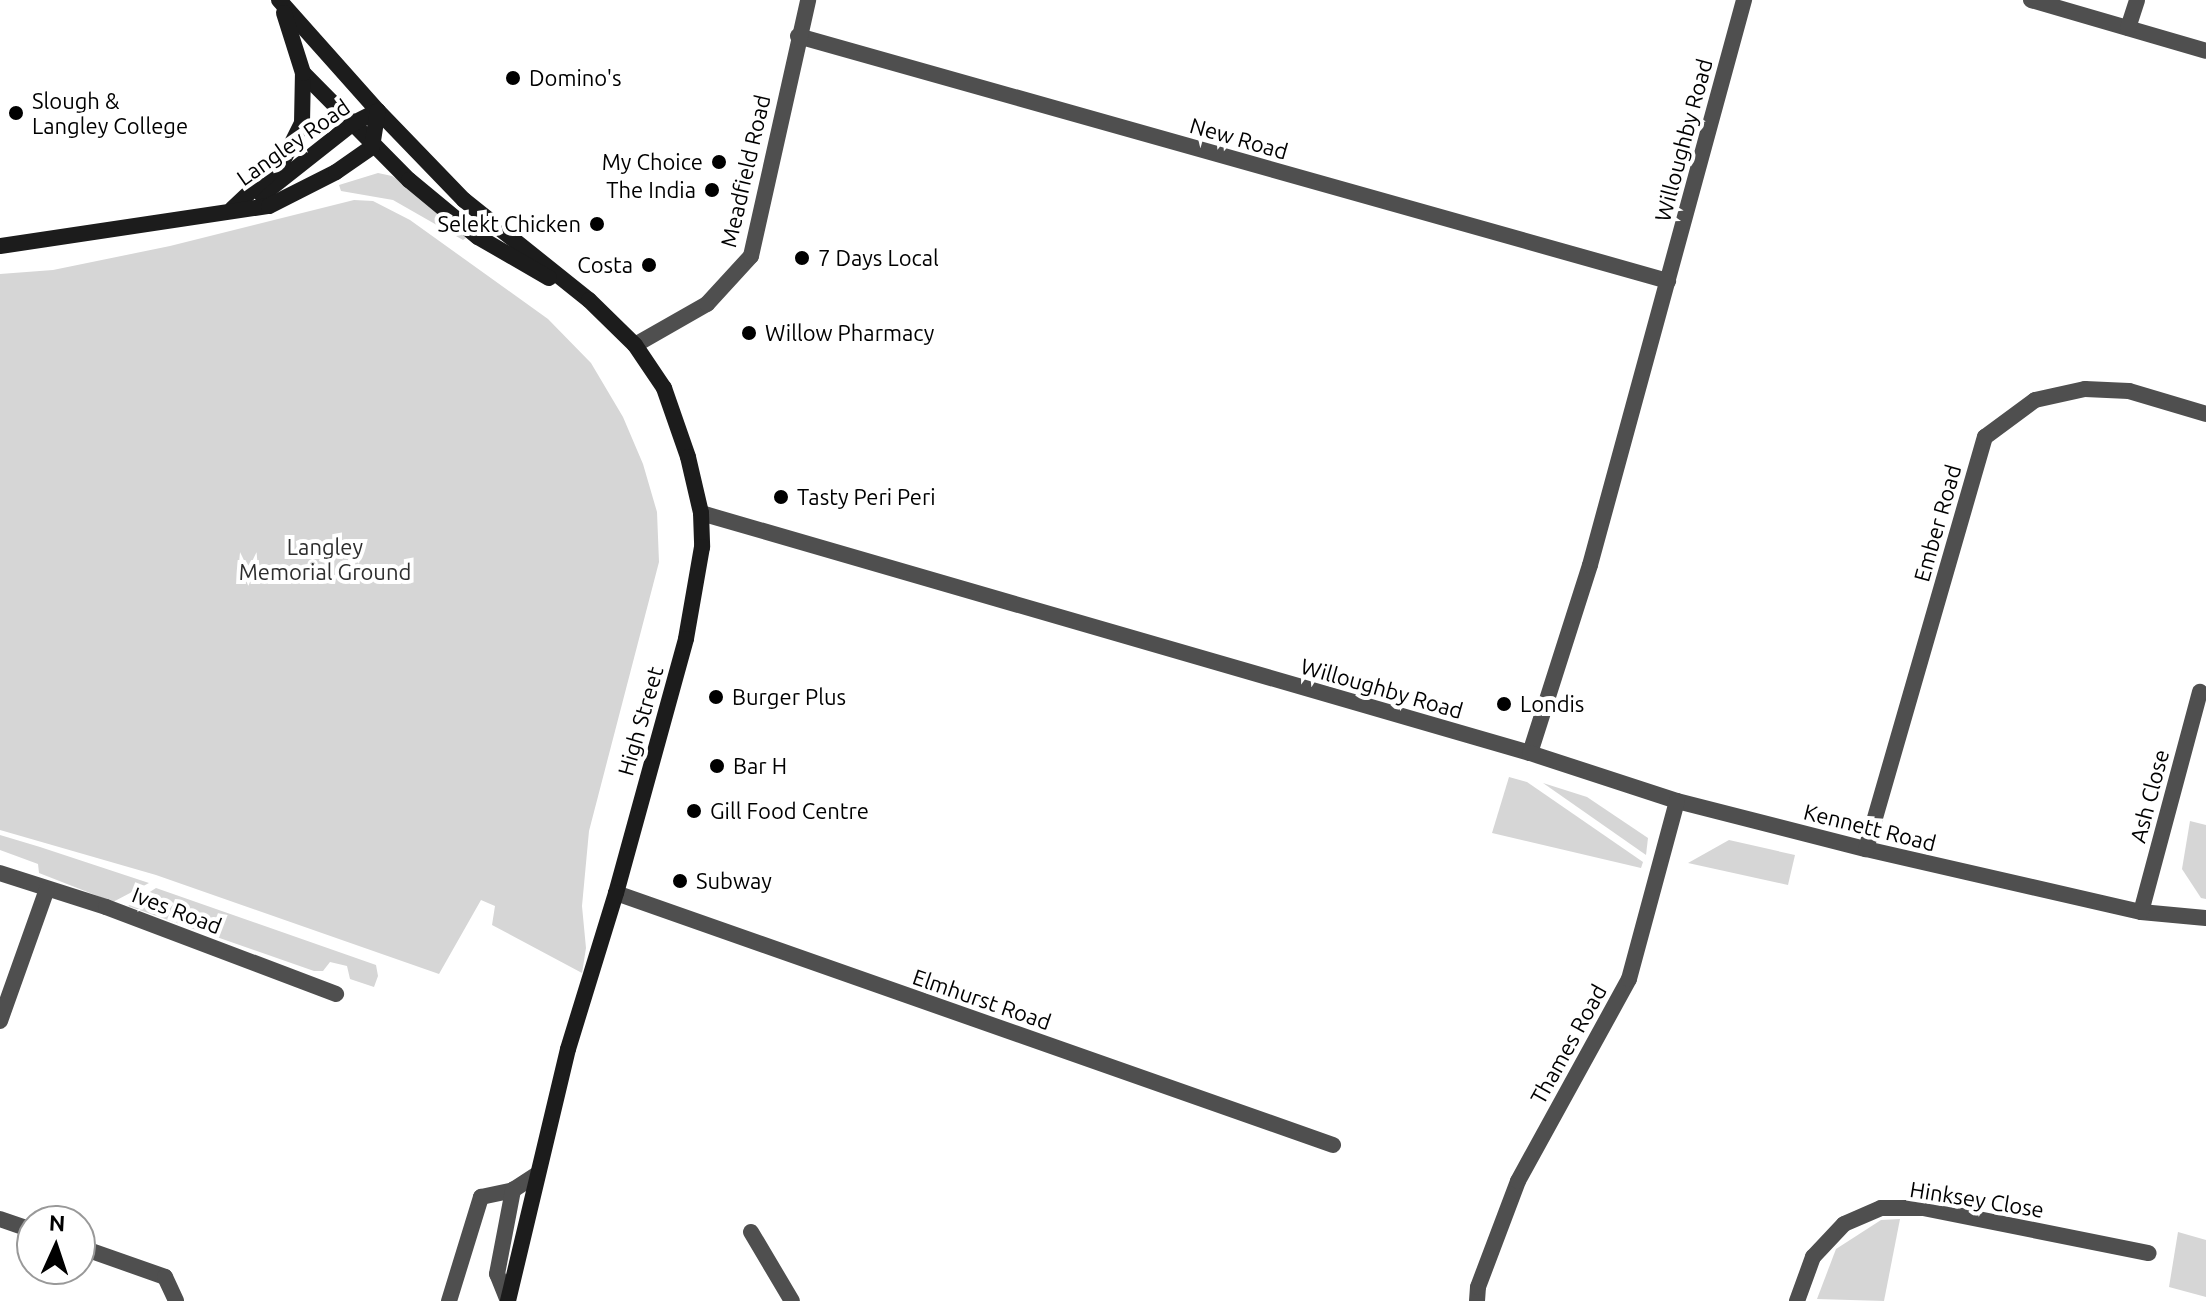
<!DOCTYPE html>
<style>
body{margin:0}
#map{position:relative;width:2206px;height:1301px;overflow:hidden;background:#fff;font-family:Ubuntu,sans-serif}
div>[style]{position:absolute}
.green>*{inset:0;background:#d6d6d6}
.street>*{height:16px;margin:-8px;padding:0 8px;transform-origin:8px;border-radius:8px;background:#4f4f4f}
.secondary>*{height:16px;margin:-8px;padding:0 8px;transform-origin:8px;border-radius:8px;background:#1c1c1c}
.dots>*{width:22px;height:22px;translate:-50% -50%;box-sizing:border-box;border:4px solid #fff;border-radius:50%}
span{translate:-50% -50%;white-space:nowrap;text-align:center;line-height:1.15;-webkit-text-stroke:8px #fff;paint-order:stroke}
.poi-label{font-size:22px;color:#000}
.left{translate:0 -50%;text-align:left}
.right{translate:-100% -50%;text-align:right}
.street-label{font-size:22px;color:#000}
.park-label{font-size:22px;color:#2d2d2d}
.north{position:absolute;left:16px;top:1205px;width:80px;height:80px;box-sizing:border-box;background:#fff;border:2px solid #999;border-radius:50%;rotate:3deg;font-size:22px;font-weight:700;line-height:32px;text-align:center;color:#000}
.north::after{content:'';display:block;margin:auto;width:28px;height:36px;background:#000;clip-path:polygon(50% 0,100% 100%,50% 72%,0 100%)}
</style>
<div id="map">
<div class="green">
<div style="clip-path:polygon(378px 173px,392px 176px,414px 190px,466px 238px,463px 240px,393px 200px,341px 191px,339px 185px)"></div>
<div style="clip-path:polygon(354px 200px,373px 201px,410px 220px,548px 319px,591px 363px,623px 417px,643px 464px,657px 512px,659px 562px,589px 831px,582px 906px,586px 948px,582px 973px,492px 925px,495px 906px,481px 900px,439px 974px,156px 875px,0 830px,0 274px,53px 270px,170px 246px)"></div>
<div style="clip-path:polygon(1509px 777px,1527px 782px,1643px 862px,1641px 868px,1492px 833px)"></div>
<div style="clip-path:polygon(1543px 783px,1587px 797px,1648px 838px,1646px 855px)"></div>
<div style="clip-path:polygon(2190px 821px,2206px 825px,2206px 899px,2201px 898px,2182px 869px)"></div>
<div style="clip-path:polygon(0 835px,40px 847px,149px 883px,113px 902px,39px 873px,38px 864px,0 850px)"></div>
<div style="clip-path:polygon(1729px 840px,1795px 855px,1788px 885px,1688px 863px)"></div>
<div style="clip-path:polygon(156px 888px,376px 965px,378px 976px,374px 987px,350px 979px,347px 966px,330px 962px,323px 971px,314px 971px,128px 906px)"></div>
<div style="clip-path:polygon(1900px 1219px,1884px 1301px,1817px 1299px,1836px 1249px,1881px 1220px)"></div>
<div style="clip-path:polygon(2178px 1232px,2206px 1240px,2206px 1297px,2169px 1287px)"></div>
</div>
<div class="street">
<div style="left:2031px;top:0;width:182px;rotate:16.2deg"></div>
<div style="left:2128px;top:28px;width:29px;rotate:-72deg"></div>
<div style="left:798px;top:36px;width:904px;rotate:15.73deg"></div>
<div style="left:635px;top:345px;width:83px;rotate:-29.7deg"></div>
<div style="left:707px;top:304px;width:65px;rotate:-47.5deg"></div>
<div style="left:751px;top:256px;width:262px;rotate:-77.4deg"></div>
<div style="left:701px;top:513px;width:863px;rotate:16.15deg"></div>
<div style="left:1530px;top:753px;width:197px;rotate:-72.3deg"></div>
<div style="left:1590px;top:565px;width:586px;rotate:-74.75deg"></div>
<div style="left:1530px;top:753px;width:155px;rotate:18.1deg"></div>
<div style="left:1677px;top:801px;width:195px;rotate:14.3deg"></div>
<div style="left:1866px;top:849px;width:282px;rotate:12.9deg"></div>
<div style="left:2141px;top:912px;width:65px;rotate:5.3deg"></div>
<div style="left:1866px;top:849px;width:429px;rotate:-73.9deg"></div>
<div style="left:1985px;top:437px;width:62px;rotate:-36.5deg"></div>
<div style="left:2035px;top:400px;width:51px;rotate:-12.4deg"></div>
<div style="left:2085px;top:389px;width:44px;rotate:2.6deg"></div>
<div style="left:2129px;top:391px;width:80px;rotate:16.6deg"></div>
<div style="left:0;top:873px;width:111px;rotate:17.8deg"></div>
<div style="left:106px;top:907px;width:246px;rotate:20.7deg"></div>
<div style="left:616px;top:893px;width:760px;rotate:19.36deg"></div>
<div style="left:2141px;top:912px;width:228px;rotate:-75deg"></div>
<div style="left:0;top:1021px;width:140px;rotate:-70.4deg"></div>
<div style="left:0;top:1219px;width:34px;rotate:19deg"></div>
<div style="left:751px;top:1232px;width:80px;rotate:59.3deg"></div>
<div style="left:80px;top:1247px;width:90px;rotate:19.4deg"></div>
<div style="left:165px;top:1277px;width:26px;rotate:65deg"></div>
<div style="left:449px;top:1301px;width:109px;rotate:-72.9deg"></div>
<div style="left:481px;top:1197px;width:33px;rotate:-12deg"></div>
<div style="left:513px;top:1190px;width:27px;rotate:-33deg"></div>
<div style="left:508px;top:1301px;width:29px;rotate:-112deg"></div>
<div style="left:497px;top:1274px;width:86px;rotate:-79.2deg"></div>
<div style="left:1477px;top:1301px;width:14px;rotate:-86deg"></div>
<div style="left:1478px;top:1287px;width:113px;rotate:-69.3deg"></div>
<div style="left:1518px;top:1181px;width:230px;rotate:-61.2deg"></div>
<div style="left:1629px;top:979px;width:184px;rotate:-74.9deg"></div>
<div style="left:1797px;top:1301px;width:47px;rotate:-70deg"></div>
<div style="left:1813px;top:1257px;width:45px;rotate:-46.8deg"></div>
<div style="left:1844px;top:1224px;width:40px;rotate:-23.4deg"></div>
<div style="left:1881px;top:1208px;width:42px"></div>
<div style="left:1923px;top:1208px;width:230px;rotate:11.3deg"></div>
</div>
<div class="secondary">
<div style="left:279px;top:0;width:149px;rotate:48.3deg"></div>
<div style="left:378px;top:111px;width:124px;rotate:46deg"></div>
<div style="left:464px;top:200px;width:160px;rotate:38.7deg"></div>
<div style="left:589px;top:300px;width:64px;rotate:44.4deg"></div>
<div style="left:635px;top:345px;width:52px;rotate:56deg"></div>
<div style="left:664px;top:388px;width:73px;rotate:70.8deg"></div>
<div style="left:688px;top:457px;width:57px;rotate:76.9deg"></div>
<div style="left:701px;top:513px;width:34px;rotate:88deg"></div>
<div style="left:702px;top:547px;width:93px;rotate:99.9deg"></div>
<div style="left:686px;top:639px;width:263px;rotate:105.4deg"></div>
<div style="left:616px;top:893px;width:163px;rotate:107.1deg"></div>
<div style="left:568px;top:1049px;width:259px;rotate:103.4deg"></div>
<div style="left:303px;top:73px;width:151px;rotate:45.3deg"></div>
<div style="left:409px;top:180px;width:89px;rotate:39.6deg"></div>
<div style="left:478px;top:237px;width:82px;rotate:30deg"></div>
<div style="left:262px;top:195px;width:115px;rotate:-38.3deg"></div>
<div style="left:352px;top:124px;width:29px;rotate:-27deg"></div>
<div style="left:232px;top:209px;width:70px;rotate:-43.3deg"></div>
<div style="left:283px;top:161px;width:42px;rotate:-63.4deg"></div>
<div style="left:302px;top:123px;width:50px;rotate:-88.9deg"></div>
<div style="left:303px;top:73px;width:63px;rotate:-107.6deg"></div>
<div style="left:0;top:246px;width:272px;rotate:-8.5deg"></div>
<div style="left:269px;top:206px;width:75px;rotate:-26.9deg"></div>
<div style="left:336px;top:172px;width:44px;rotate:-34.8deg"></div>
<div style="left:372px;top:147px;width:36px;rotate:-81deg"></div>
</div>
<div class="dots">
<div style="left:513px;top:78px;background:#000"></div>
<div style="left:16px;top:113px;background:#000"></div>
<div style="left:719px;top:162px;background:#000"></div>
<div style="left:712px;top:190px;background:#000"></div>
<div style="left:597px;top:224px;background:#000"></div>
<div style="left:802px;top:258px;background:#000"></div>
<div style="left:649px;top:265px;background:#000"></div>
<div style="left:749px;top:333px;background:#000"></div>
<div style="left:781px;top:497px;background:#000"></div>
<div style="left:716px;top:697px;background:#000"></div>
<div style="left:1504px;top:704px;background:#000"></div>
<div style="left:717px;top:766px;background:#000"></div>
<div style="left:694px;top:811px;background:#000"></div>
<div style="left:680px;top:881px;background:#000"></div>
</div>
<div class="poi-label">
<span class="left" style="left:529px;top:78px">Domino's</span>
<span class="left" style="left:32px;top:113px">Slough &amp;<br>Langley College</span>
<span class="right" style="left:703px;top:162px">My Choice</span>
<span class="right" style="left:696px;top:190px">The India</span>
<span class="right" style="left:581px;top:224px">Selekt Chicken</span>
<span class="left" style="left:818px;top:258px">7 Days Local</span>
<span class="right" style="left:633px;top:265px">Costa</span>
<span class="left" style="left:765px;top:333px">Willow Pharmacy</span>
<span class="left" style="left:797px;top:497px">Tasty Peri Peri</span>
<span class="left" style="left:732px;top:697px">Burger Plus</span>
<span class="left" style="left:1520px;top:704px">Londis</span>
<span class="left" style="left:733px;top:766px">Bar H</span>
<span class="left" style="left:710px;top:811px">Gill Food Centre</span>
<span class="left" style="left:696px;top:881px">Subway</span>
</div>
<div class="street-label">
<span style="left:1239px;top:138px;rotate:16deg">New Road</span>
<span style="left:1683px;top:140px;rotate:-75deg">Willoughby Road</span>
<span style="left:293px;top:142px;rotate:-35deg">Langley Road</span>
<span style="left:745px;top:171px;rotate:-77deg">Meadfield Road</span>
<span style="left:1937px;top:523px;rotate:-74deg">Ember Road</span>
<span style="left:1382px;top:688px;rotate:16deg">Willoughby Road</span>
<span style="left:640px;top:721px;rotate:-74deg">High Street</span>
<span style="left:2149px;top:796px;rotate:-75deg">Ash Close</span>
<span style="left:1870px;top:827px;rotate:14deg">Kennett Road</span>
<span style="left:177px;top:910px;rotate:21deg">Ives Road</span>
<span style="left:982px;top:999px;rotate:19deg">Elmhurst Road</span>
<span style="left:1568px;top:1044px;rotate:-61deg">Thames Road</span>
<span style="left:1977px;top:1199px;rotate:9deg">Hinksey Close</span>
</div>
<div class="park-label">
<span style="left:325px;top:559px">Langley<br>Memorial Ground</span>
</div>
<div class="north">N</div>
</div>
